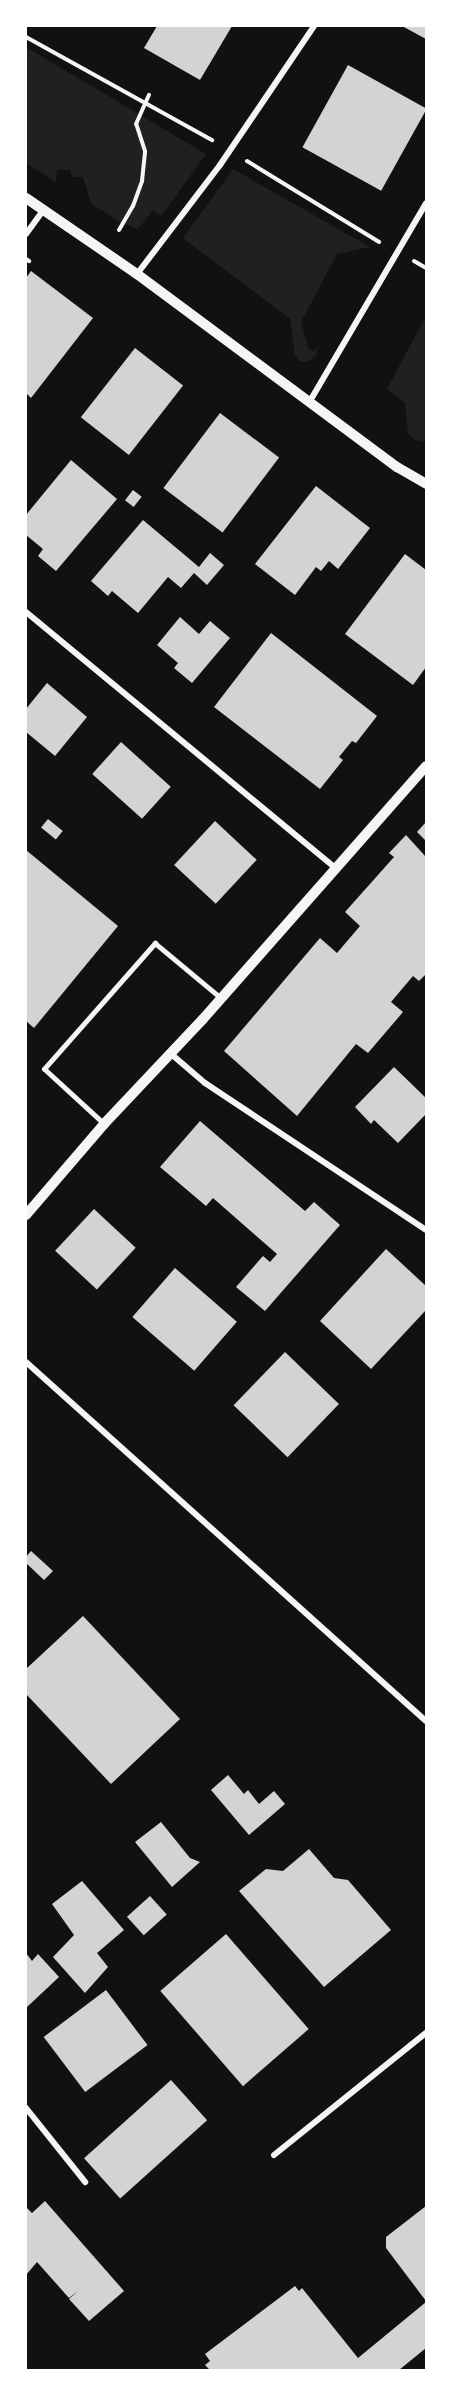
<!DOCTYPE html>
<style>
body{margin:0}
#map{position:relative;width:452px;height:2396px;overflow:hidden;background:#111;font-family:"IBM Plex Serif",serif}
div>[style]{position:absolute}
.green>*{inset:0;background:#202020}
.building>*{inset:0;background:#d3d3d3;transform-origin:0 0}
.path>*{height:4px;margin:-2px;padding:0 2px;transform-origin:2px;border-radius:2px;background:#f5f5f5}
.service>*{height:4.5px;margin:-2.25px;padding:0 2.25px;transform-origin:2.25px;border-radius:2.25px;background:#f5f5f5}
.minor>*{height:6px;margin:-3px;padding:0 3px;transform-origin:3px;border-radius:3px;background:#f5f5f5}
.tertiary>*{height:10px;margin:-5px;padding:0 5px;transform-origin:5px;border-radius:5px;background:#f5f5f5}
span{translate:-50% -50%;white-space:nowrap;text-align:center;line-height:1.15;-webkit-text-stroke:6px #fff;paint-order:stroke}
.frame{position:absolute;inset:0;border:27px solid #fff;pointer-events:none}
</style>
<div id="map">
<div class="green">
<div style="clip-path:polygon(26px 47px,206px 154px,161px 216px,153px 210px,138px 229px,119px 222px,91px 203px,83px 177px,72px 177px,70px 170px,57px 170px,56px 182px,26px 163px)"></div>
<div style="clip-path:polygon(233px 169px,370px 247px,337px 254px,301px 322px,309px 349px,314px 351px,318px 345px,316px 355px,308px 362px,299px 361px,295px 355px,290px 319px,183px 238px)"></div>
<div style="clip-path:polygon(426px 316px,426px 442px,415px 440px,408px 434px,405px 403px,387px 389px)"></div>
</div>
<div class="building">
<div style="clip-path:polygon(157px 26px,232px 26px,200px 80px,144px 48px)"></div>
<div style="clip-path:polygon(402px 26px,426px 26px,426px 39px)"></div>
<div style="left:348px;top:65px;width:90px;height:94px;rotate:29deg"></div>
<div style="clip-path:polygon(31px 271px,93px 318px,31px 398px,26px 393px,26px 278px)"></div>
<div style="left:135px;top:348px;width:61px;height:88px;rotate:38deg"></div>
<div style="left:220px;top:413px;width:74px;height:94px;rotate:37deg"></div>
<div style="clip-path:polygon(71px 460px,117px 499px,56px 571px,38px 556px,43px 549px,26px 535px,26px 515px)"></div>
<div style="clip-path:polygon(316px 486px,370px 528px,338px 569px,329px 561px,321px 571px,316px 567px,295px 595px,255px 564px)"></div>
<div style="left:133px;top:490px;width:11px;height:13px;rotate:38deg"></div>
<div style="clip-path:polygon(143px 520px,199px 567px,210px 553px,224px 565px,207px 585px,194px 573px,181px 588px,168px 577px,138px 613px,112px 591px,108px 596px,91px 581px)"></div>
<div style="clip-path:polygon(405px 554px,426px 570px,426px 667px,413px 685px,345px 634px)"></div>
<div style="clip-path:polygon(180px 617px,199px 634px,210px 621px,230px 638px,192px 683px,174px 668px,178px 663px,157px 645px)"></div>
<div style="clip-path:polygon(271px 633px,377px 716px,356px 743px,352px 741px,339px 757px,343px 760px,320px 789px,214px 707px)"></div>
<div style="clip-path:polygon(47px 683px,87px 717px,55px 756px,26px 732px,26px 709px)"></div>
<div style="left:121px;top:742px;width:67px;height:43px;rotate:42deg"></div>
<div style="left:48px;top:819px;width:19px;height:11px;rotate:39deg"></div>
<div style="left:215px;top:821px;width:57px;height:60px;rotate:43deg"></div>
<div style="clip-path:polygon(426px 822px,426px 841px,417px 832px)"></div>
<div style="clip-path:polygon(406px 835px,426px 857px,426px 974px,419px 981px,413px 976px,391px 1002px,403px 1012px,368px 1053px,356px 1044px,297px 1116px,224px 1051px,320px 938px,337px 953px,360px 926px,345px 912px,394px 857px,389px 853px)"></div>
<div style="clip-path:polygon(26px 850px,118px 926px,34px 1028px,26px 1021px)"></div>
<div style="clip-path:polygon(394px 1067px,426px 1098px,426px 1114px,398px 1143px,374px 1120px,371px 1124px,355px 1107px)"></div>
<div style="clip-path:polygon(200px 1121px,305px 1211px,314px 1202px,340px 1225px,265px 1311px,236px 1287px,263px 1256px,270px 1262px,277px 1254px,213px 1198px,206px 1206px,160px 1167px)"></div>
<div style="left:94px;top:1209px;width:57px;height:57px;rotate:43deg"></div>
<div style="clip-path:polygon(386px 1249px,426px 1286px,426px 1310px,371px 1369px,320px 1321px)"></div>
<div style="left:175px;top:1268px;width:82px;height:65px;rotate:41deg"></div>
<div style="left:285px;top:1352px;width:75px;height:74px;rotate:44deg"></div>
<div style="clip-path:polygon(31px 1551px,53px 1571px,44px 1580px,26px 1563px,26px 1557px)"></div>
<div style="clip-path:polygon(83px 1616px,180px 1719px,111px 1784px,26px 1694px,26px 1669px)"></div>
<div style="clip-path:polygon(228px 1775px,244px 1794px,248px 1790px,259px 1804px,274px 1791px,285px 1804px,249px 1835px,211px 1790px)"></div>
<div style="clip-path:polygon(161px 1822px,190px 1858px,200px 1862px,172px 1887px,135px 1842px)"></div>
<div style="clip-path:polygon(309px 1849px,334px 1878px,348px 1880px,391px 1930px,324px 1987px,239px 1891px,266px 1869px,283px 1871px)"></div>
<div style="clip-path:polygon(82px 1881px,124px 1930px,97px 1953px,108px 1967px,85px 1993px,53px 1957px,74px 1935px,52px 1904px)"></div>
<div style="left:150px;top:1896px;width:25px;height:31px;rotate:48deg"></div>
<div style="left:226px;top:1934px;width:126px;height:87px;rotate:49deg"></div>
<div style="clip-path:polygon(26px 1953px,32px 1961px,38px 1954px,59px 1977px,26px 2008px)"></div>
<div style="left:106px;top:1990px;width:69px;height:78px;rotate:53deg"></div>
<div style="left:171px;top:2080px;width:54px;height:117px;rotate:48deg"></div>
<div style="clip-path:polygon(45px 2201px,124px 2291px,89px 2321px,69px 2299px,78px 2291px,69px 2298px,37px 2262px,26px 2275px,26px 2207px,32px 2213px)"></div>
<div style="clip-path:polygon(426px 2206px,426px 2301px,386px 2248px,386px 2237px)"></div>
<div style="clip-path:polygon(295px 2286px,299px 2291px,302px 2288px,358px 2358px,426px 2302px,426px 2348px,399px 2370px,210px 2370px,205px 2365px,210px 2361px,205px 2354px)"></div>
</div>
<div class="path">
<div style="left:26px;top:37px;width:213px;rotate:29deg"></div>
<div style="left:247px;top:161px;width:155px;rotate:31.5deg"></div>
<div style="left:119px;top:230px;width:28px;rotate:-60deg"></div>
<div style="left:133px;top:206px;width:27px;rotate:-70deg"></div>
<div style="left:142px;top:181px;width:30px;rotate:-84deg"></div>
<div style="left:145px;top:151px;width:28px;rotate:-108deg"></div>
<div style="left:136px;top:124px;width:32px;rotate:-66deg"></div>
<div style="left:26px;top:259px;width:4px;rotate:34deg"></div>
<div style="left:414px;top:261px;width:14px;rotate:30deg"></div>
</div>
<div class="service">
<div style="left:104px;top:1124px;width:81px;rotate:-137.5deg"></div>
<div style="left:44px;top:1069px;width:168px;rotate:-48.6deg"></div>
<div style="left:155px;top:943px;width:85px;rotate:39.7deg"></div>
</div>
<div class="minor">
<div style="left:26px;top:234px;width:29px;rotate:-54deg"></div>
<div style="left:137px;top:274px;width:137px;rotate:-52.7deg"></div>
<div style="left:220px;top:165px;width:168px;rotate:-55.9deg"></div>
<div style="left:310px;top:401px;width:229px;rotate:-59.6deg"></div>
<div style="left:26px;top:612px;width:402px;rotate:39.6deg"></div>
<div style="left:170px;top:1053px;width:46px;rotate:40.6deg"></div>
<div style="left:205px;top:1083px;width:265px;rotate:33.6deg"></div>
<div style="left:26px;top:1362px;width:537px;rotate:41.91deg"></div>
<div style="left:26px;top:2108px;width:95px;rotate:51.4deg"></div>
<div style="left:274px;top:2155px;width:195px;rotate:-38.8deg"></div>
</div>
<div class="tertiary">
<div style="left:26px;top:198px;width:135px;rotate:34.4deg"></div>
<div style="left:137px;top:274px;width:324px;rotate:36.6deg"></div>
<div style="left:397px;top:467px;width:34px;rotate:30deg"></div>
<div style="left:26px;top:1215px;width:120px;rotate:-49.4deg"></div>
<div style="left:104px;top:1124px;width:144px;rotate:-46.7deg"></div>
<div style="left:203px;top:1019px;width:337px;rotate:-48.6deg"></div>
</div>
<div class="frame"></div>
</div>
